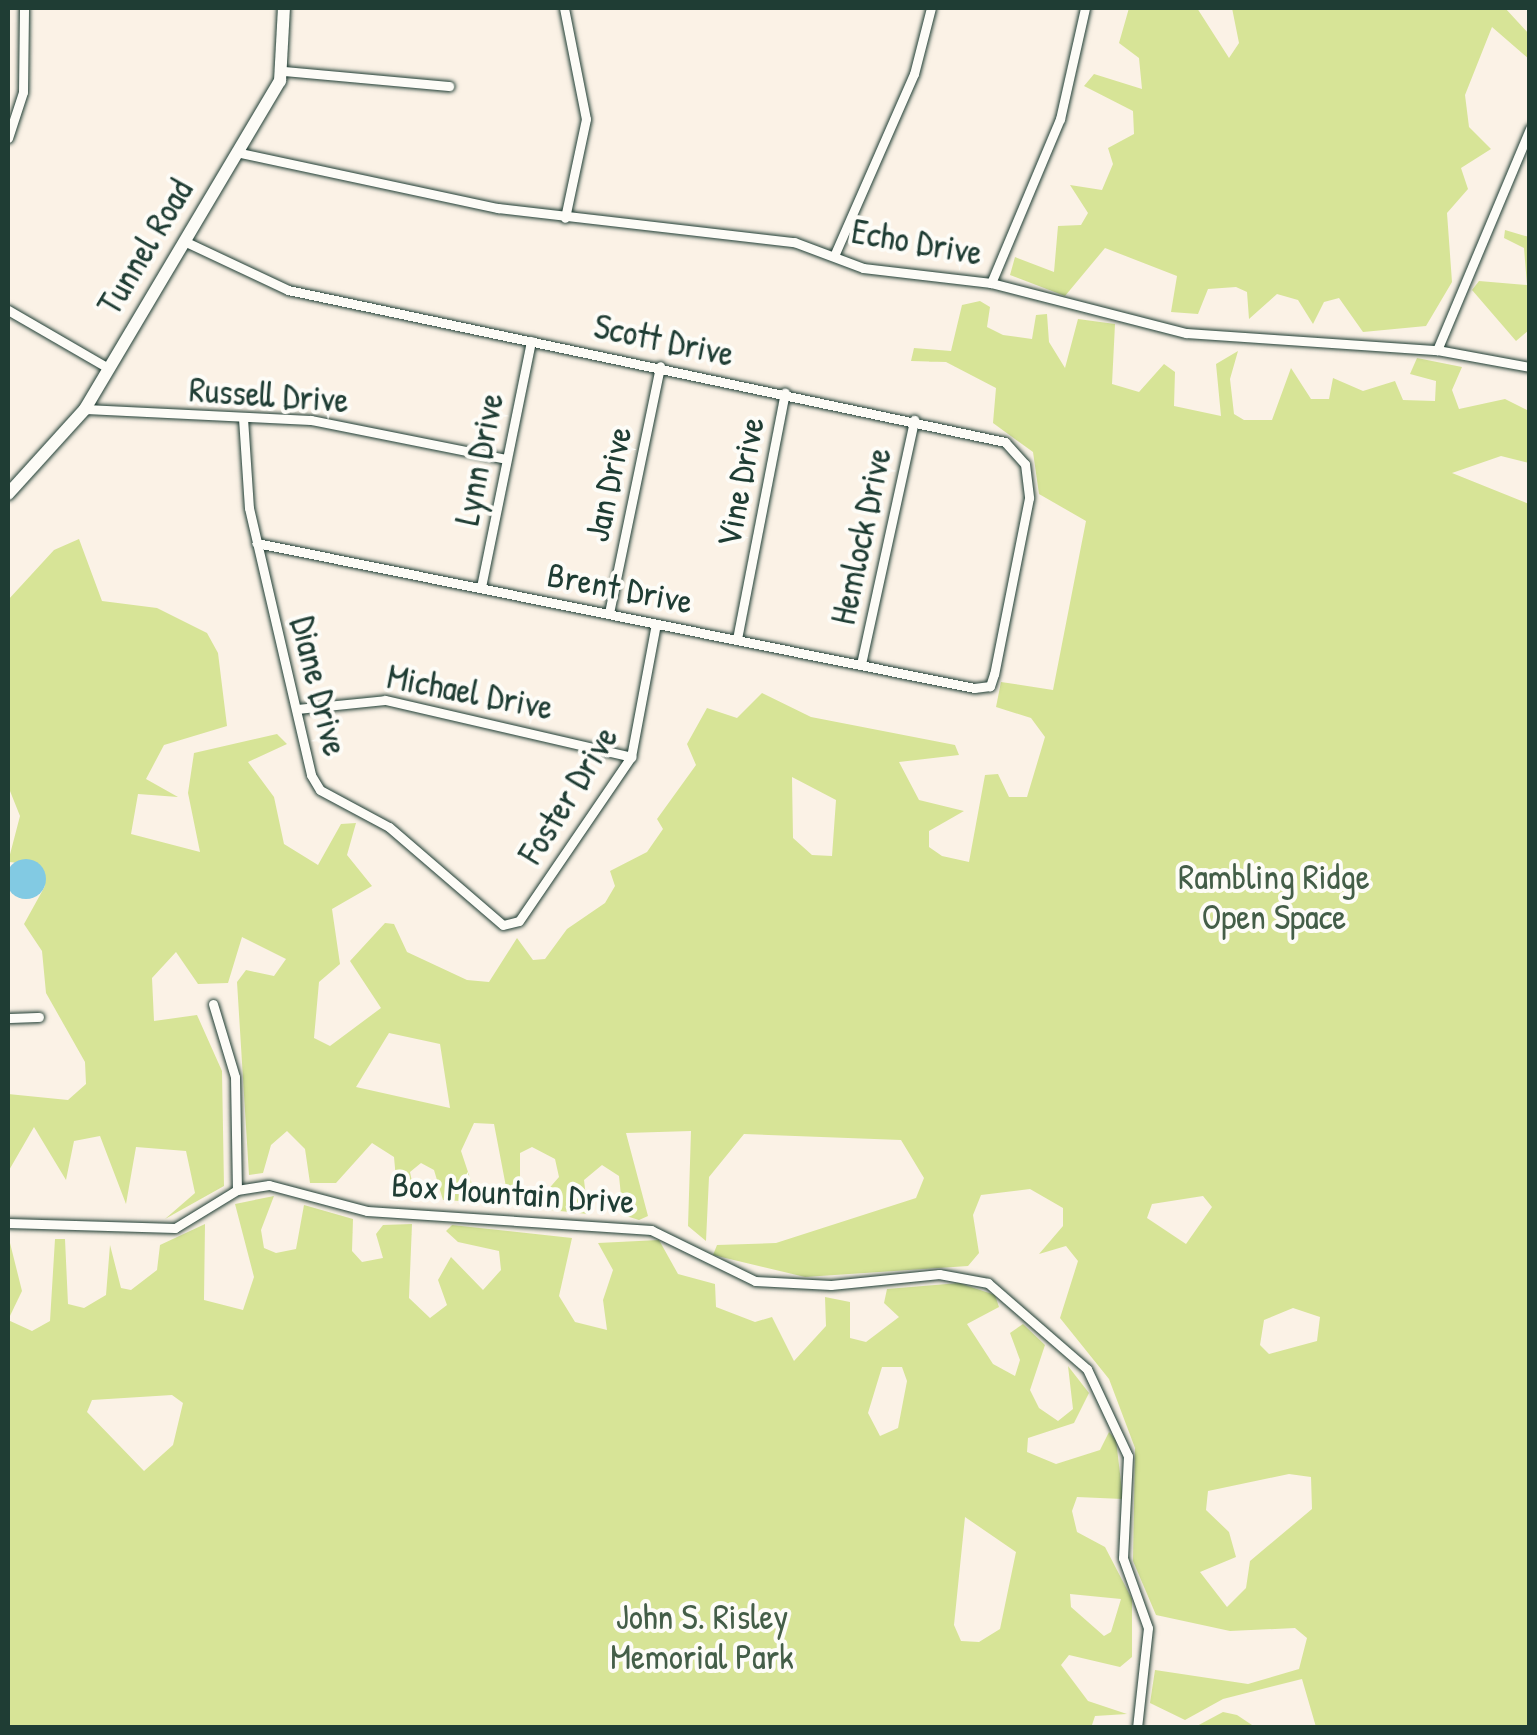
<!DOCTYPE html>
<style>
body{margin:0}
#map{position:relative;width:1537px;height:1735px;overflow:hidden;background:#fbf2e6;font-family:"Patrick Hand",sans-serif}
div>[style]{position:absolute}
.green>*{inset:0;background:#d7e497}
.water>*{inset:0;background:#82cae3}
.round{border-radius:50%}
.roads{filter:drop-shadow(0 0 2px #1f3d34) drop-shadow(0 0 2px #1f3d34)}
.street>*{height:9px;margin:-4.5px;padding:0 4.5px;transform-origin:4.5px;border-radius:4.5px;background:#fdfcf7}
.secondary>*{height:12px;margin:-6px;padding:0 6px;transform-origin:6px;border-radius:6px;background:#fdfcf7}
span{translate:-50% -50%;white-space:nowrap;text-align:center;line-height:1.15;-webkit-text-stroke:8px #fdfcf7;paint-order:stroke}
.street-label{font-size:35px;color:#1f3d34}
.park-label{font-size:35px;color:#445e48}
.frame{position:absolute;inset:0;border:10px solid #1f3d34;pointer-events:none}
</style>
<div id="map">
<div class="green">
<div style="clip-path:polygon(1129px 8px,1197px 8px,1229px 58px,1239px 43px,1232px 8px,1505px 8px,1529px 34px,1529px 59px,1492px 27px,1465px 95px,1469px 127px,1491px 149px,1461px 168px,1468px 189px,1447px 213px,1452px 282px,1426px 326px,1363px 332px,1339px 298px,1324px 302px,1313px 324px,1298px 300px,1277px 294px,1249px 319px,1247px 292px,1236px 287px,1208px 289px,1198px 314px,1171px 312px,1177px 276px,1105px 248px,1065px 296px,1010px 275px,1015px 257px,1054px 272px,1058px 226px,1081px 225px,1088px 213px,1070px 185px,1102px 190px,1113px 164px,1108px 148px,1134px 134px,1133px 111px,1084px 86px,1094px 74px,1142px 89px,1139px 58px,1119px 43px)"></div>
<div style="clip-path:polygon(1505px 230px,1529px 237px,1529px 330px,1516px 341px,1472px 290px,1479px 281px,1527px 285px,1524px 248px,1504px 238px)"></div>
<div style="clip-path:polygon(evenodd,980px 301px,990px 307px,987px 327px,1003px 335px,1032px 339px,1036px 315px,1047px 314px,1049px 342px,1065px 368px,1078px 319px,1115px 324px,1112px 384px,1139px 392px,1164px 364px,1175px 372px,1174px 406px,1221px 416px,1216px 364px,1238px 351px,1230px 379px,1234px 414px,1244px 420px,1272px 420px,1291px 368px,1311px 399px,1329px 399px,1333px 378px,1363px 391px,1395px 381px,1403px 400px,1435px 401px,1436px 381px,1410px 374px,1417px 358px,1462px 367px,1452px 390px,1459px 409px,1505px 399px,1529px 411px,1529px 463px,1501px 456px,1452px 473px,1529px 504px,1529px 1727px,1316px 1727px,1302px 1679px,1223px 1699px,1185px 1720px,1150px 1703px,1155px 1670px,1248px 1684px,1299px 1669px,1307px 1638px,1295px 1628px,1230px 1631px,1156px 1615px,1133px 1561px,1135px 1448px,1109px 1379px,1060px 1318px,1078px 1261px,1066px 1246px,1039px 1254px,1063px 1226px,1063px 1208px,1030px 1189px,981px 1195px,973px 1215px,979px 1253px,968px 1266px,805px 1277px,713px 1255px,717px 1245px,776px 1243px,916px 1198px,924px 1178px,901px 1140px,744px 1134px,709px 1177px,706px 1241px,688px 1226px,691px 1131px,626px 1133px,648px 1216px,639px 1220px,623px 1215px,619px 1176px,602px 1165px,584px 1180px,588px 1214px,532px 1208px,559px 1177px,555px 1159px,532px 1147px,520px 1153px,520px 1182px,507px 1192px,494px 1124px,474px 1123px,461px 1151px,478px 1202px,443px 1200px,434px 1170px,421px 1163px,410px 1172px,415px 1196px,398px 1201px,394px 1157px,372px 1143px,336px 1183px,310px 1183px,305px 1149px,287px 1131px,271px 1145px,263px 1173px,249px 1175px,237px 982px,246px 970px,274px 976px,286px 959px,242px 937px,228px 983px,198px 984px,176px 952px,152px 978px,154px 1021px,197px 1015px,222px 1071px,224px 1186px,165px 1219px,195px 1193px,186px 1151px,136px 1147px,126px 1204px,100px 1136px,74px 1141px,66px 1180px,34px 1127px,8px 1172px,8px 1094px,68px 1100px,86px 1084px,85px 1062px,46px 993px,42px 951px,24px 924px,45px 886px,36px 864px,8px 862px,20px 816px,8px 786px,8px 600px,54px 550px,79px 539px,102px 601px,157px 608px,207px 633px,218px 653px,227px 726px,164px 745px,146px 779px,178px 797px,138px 794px,131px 834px,200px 852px,188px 793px,194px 753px,277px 734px,287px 744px,248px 762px,274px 797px,284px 844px,318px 865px,341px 824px,356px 823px,347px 855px,372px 886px,332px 909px,340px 964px,319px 982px,314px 1038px,330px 1046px,381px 1008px,350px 961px,385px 923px,394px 924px,407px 952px,467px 980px,489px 982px,517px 938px,533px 960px,545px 959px,567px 929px,605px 903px,615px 886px,610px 871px,647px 852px,663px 829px,657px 819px,696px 765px,687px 744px,707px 708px,737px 718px,762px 693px,811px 717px,955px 745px,959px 755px,899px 762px,919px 800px,964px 811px,929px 831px,929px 847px,942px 856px,969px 862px,985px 775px,998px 774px,1009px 797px,1027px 797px,1045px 737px,1031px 718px,996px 707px,1001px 682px,1053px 690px,1086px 521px,1039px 494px,1033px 452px,993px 423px,996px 388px,946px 362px,911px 361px,914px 348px,951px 351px,962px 305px,980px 301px,792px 777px,836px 800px,832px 856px,812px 855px,793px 838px,792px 777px,980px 301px,389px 1033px,440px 1044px,450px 1108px,356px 1087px,389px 1033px,980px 301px,1203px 1196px,1212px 1207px,1186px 1244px,1147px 1218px,1152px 1204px,1203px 1196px,980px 301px,1293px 1308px,1320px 1317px,1317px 1341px,1269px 1354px,1260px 1345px,1264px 1320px,1293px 1308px,980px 301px,1289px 1474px,1311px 1477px,1312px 1509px,1250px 1561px,1246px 1588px,1227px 1607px,1200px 1572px,1236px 1557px,1229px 1532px,1206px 1510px,1208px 1491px,1289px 1474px)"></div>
<div style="clip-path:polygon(evenodd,274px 1196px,261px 1230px,264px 1248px,276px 1253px,296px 1249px,304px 1205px,353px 1219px,352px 1251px,362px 1262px,383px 1258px,376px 1234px,383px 1225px,412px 1224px,409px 1298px,430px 1318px,447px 1305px,438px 1280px,451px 1257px,483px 1290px,501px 1270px,499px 1251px,458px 1242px,446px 1231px,452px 1225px,572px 1238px,559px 1296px,575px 1322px,607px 1330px,603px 1300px,613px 1270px,598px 1243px,659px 1240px,678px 1274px,715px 1284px,716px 1307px,755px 1322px,772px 1317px,794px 1361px,826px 1326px,825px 1297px,850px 1302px,850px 1338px,866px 1342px,899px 1317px,884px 1303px,887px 1289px,959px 1283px,995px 1295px,999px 1307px,967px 1324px,993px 1364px,1015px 1376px,1020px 1360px,1010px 1333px,1023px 1324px,1045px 1345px,1030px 1390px,1039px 1408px,1058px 1421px,1073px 1409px,1068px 1366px,1089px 1393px,1074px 1423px,1028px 1438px,1027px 1452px,1056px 1464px,1100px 1450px,1109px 1432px,1116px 1440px,1123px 1499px,1077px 1497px,1072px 1511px,1077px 1532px,1105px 1547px,1132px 1599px,1132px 1657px,1120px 1667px,1069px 1655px,1061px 1665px,1088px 1701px,1127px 1714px,1095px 1716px,1091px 1728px,8px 1727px,8px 1320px,32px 1331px,50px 1321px,55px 1239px,65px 1239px,68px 1304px,84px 1308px,106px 1295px,110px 1245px,121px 1288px,131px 1290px,157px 1270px,160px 1245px,205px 1224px,204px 1300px,243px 1310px,254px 1277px,235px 1204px,274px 1196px,882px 1367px,902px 1367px,907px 1381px,898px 1428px,880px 1436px,868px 1413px,882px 1367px,274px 1196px,172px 1395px,183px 1403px,173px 1445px,144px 1471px,87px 1412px,92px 1400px,172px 1395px,274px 1196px,965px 1517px,1016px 1552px,1000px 1629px,979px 1642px,961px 1641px,954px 1625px,965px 1517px,274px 1196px,1070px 1594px,1121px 1599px,1111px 1632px,1104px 1636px,1071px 1607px,1070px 1594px)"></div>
<div style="clip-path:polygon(8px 1235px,22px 1291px,8px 1320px)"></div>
<div style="clip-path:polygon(1223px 1712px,1237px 1715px,1255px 1727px,1195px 1727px)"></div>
</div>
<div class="water">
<div class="round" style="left:6px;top:859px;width:40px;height:40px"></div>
</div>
<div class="roads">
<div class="street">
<div style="left:564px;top:8px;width:113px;rotate:78.8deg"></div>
<div style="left:586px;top:119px;width:101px;rotate:102deg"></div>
<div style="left:283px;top:71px;width:167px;rotate:5.2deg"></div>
<div style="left:8px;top:138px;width:48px;rotate:-71.9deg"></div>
<div style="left:23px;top:92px;width:84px;rotate:-89.3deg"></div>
<div style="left:236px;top:152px;width:268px;rotate:12.1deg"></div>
<div style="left:498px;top:208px;width:298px;rotate:6.6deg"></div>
<div style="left:794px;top:242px;width:74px;rotate:20.6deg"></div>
<div style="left:863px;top:268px;width:129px;rotate:6.7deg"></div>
<div style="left:991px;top:283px;width:201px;rotate:14.4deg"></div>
<div style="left:1186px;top:333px;width:252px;rotate:3.9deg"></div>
<div style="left:1437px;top:350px;width:95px;rotate:10.4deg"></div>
<div style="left:184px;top:241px;width:115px;rotate:25.2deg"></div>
<div style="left:288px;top:290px;width:733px;rotate:11.97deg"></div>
<div style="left:1005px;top:442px;width:30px;rotate:48deg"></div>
<div style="left:1025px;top:464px;width:34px;rotate:83deg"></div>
<div style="left:1029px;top:498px;width:179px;rotate:101.2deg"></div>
<div style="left:994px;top:674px;width:13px;rotate:108deg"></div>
<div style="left:990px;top:686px;width:16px;rotate:173deg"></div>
<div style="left:974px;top:688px;width:732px;rotate:-168.57deg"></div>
<div style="left:834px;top:256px;width:199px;rotate:-66.3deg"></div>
<div style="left:914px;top:74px;width:68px;rotate:-75.6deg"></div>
<div style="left:991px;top:283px;width:178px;rotate:-67.2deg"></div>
<div style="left:1060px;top:119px;width:114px;rotate:-77.3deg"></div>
<div style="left:8px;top:310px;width:116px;rotate:30.1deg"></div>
<div style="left:1437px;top:350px;width:240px;rotate:-67.2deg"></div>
<div style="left:85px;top:409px;width:226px;rotate:2.8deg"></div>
<div style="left:311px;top:420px;width:199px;rotate:11.3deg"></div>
<div style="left:243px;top:418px;width:90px;rotate:86.2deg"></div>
<div style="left:249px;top:508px;width:274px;rotate:76.9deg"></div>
<div style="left:311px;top:775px;width:17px;rotate:59deg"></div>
<div style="left:320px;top:790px;width:78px;rotate:28.2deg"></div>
<div style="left:389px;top:827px;width:150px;rotate:40.7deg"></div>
<div style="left:503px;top:925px;width:16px;rotate:-14deg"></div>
<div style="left:519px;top:921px;width:199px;rotate:-55.7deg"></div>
<div style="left:631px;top:757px;width:135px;rotate:-79.4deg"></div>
<div style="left:481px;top:587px;width:251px;rotate:-78.5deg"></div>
<div style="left:609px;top:613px;width:252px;rotate:-78.3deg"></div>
<div style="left:737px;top:639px;width:251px;rotate:-79deg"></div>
<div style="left:861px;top:664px;width:250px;rotate:-77.7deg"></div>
<div style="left:297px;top:709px;width:88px;rotate:-5.8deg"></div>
<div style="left:385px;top:700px;width:253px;rotate:13deg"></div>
<div style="left:213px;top:1004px;width:76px;rotate:73.2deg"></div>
<div style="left:235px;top:1077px;width:113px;rotate:89deg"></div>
<div style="left:8px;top:1018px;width:31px;rotate:-2deg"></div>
<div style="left:8px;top:1223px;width:167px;rotate:1.7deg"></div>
<div style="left:175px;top:1228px;width:73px;rotate:-31.5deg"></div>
<div style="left:237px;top:1190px;width:32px;rotate:-9deg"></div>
<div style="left:269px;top:1185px;width:101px;rotate:14.9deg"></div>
<div style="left:367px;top:1211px;width:285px;rotate:3.8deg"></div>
<div style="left:651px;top:1230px;width:116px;rotate:26.1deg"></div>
<div style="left:755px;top:1281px;width:76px;rotate:3deg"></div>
<div style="left:831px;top:1285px;width:109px;rotate:-5.8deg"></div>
<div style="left:939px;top:1274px;width:50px;rotate:10.4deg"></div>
<div style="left:988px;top:1283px;width:131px;rotate:41deg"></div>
<div style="left:1087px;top:1369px;width:96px;rotate:64.8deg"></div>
<div style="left:1128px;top:1456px;width:102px;rotate:92.8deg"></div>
<div style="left:1123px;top:1558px;width:74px;rotate:70.3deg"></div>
<div style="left:1148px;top:1628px;width:101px;rotate:96.3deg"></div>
</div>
<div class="secondary">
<div style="left:8px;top:494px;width:115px;rotate:-47.8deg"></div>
<div style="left:85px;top:409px;width:382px;rotate:-59.3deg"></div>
<div style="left:280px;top:81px;width:73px;rotate:-86.9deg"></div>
</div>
</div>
<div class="street-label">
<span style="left:917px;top:242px;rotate:10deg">Echo Drive</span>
<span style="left:145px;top:247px;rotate:-59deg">Tunnel Road</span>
<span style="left:664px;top:340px;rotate:12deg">Scott Drive</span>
<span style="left:269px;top:395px;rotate:4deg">Russell Drive</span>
<span style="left:479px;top:459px;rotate:-79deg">Lynn Drive</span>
<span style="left:740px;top:482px;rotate:-79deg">Vine Drive</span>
<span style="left:608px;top:484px;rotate:-78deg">Jan Drive</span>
<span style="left:861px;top:536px;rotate:-78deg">Hemlock Drive</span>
<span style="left:620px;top:588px;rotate:11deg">Brent Drive</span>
<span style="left:319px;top:686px;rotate:76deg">Diane Drive</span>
<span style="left:470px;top:692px;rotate:11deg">Michael Drive</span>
<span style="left:568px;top:795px;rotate:-58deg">Foster Drive</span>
<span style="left:513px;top:1193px;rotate:4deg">Box Mountain Drive</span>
</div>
<div class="park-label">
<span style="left:1274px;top:897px">Rambling Ridge<br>Open Space</span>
<span style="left:702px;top:1637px">John S. Risley<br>Memorial Park</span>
</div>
<div class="frame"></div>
</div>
